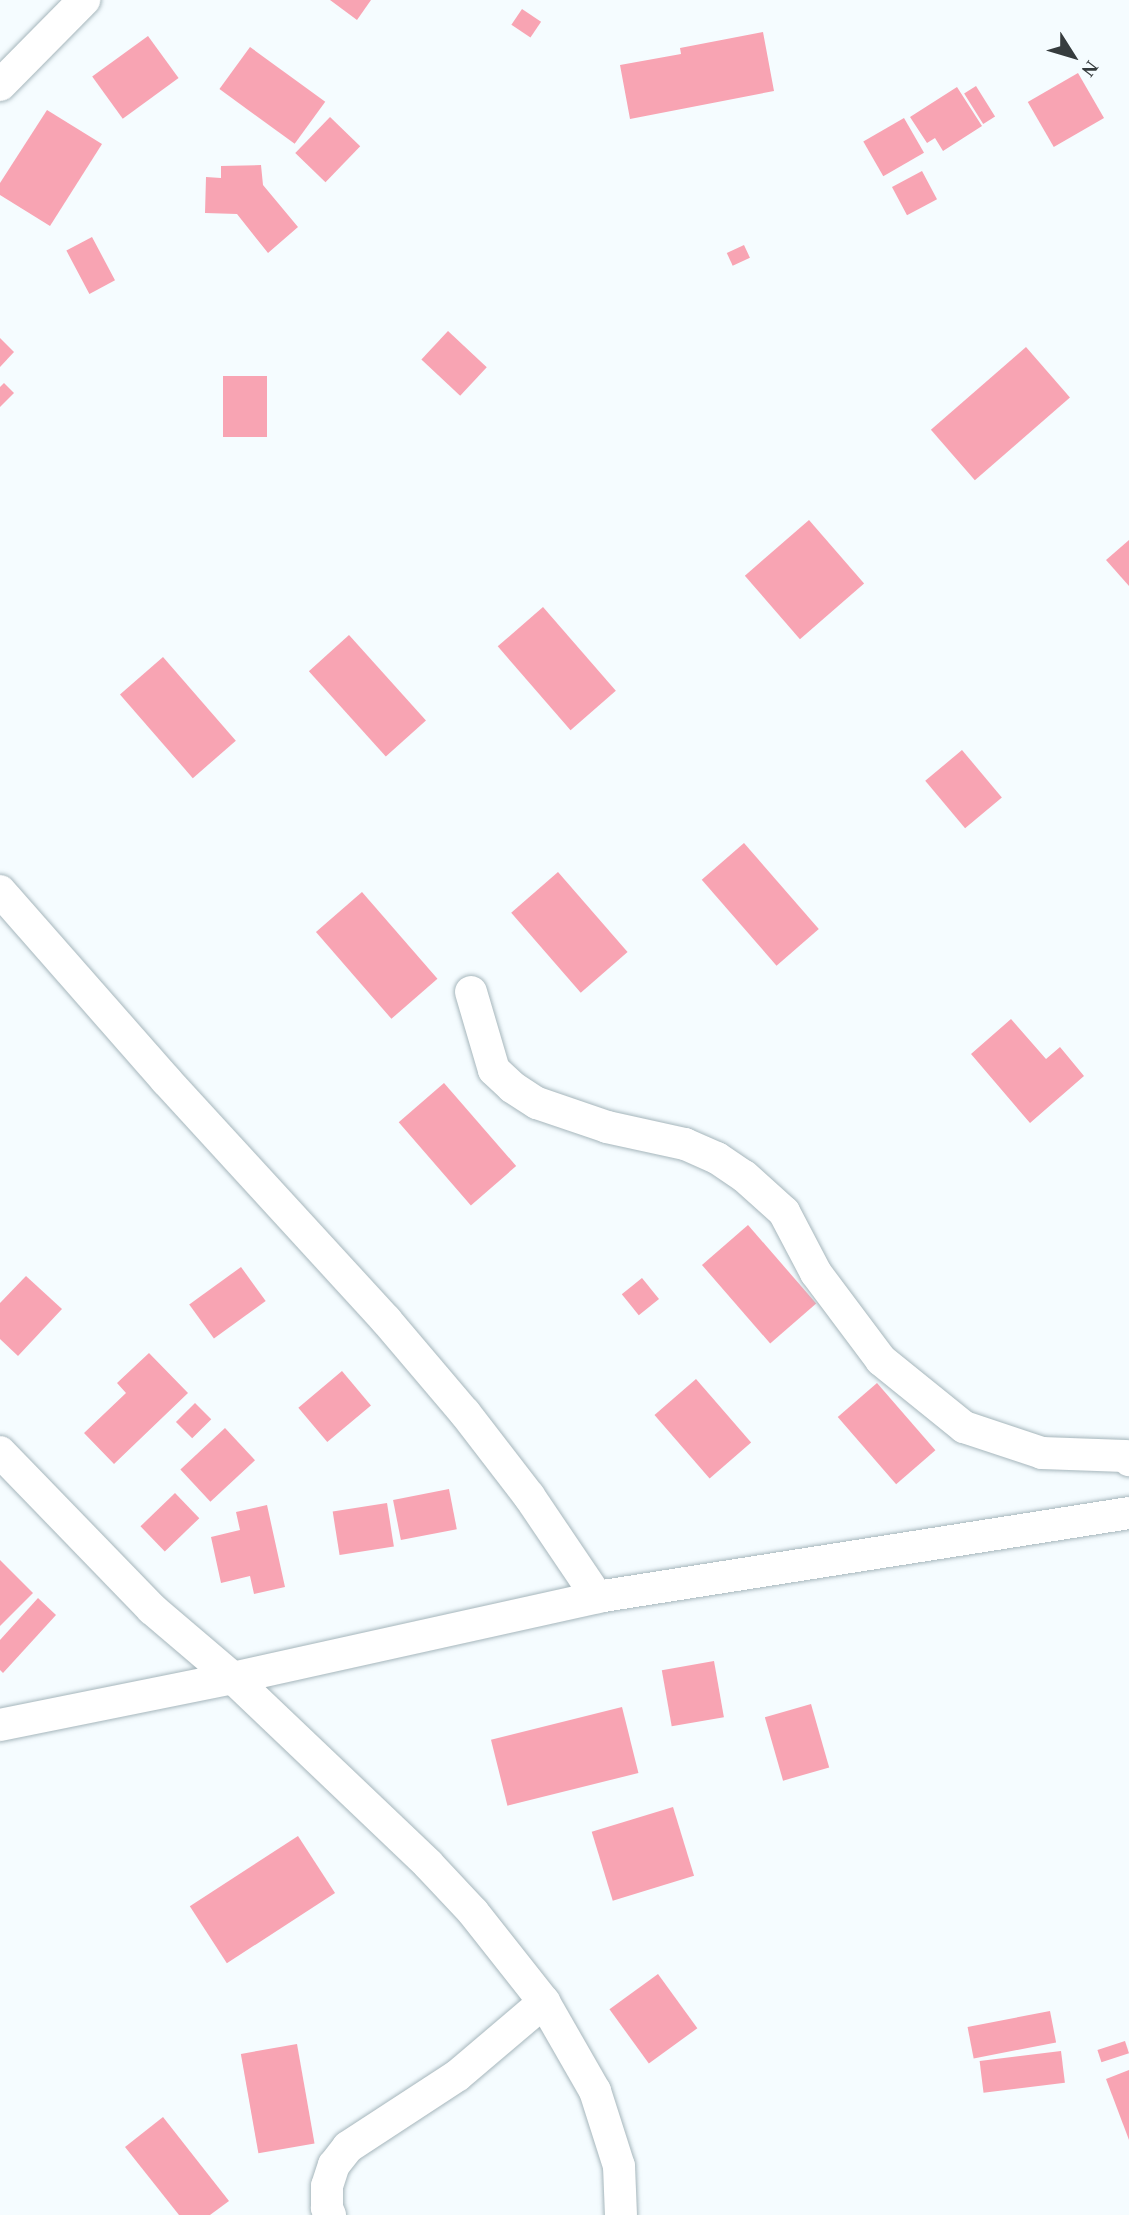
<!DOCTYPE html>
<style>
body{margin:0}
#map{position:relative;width:1129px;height:2215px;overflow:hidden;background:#f5fcff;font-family:"Times New Roman",serif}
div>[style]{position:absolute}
.building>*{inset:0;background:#f8a4b3;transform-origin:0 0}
.roads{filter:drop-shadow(0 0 2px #a6b6bc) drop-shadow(0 0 2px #a6b6bc)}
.minor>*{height:32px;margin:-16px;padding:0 16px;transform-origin:16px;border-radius:16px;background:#fff}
span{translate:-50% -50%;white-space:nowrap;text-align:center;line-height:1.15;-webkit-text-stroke:5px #f5fcff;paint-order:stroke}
.north{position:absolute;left:1038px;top:21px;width:70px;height:70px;-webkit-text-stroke:5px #f5fcff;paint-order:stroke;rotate:127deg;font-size:19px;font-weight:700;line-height:28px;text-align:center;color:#363c3e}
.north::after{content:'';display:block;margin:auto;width:24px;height:32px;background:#363c3e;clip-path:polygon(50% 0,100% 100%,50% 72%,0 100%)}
</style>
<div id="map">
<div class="building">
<div style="clip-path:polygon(330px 0,371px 0,357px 20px)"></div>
<div style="left:522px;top:9px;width:23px;height:19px;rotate:34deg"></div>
<div style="clip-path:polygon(763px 32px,774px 91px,630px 119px,620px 65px,681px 54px,680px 48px)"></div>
<div style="left:148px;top:36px;width:52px;height:69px;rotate:54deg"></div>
<div style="left:250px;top:47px;width:93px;height:52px;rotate:36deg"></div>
<div style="left:1078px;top:73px;width:52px;height:58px;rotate:60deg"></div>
<div style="left:976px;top:86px;width:36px;height:14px;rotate:58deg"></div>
<div style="clip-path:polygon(957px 87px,982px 126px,943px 151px,935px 138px,927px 143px,910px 117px)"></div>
<div style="clip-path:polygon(47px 110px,102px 144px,50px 226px,0 195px,0 183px)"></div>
<div style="left:330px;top:117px;width:42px;height:50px;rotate:44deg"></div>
<div style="left:904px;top:118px;width:40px;height:47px;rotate:60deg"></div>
<div style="clip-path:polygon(261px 165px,263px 185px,298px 227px,268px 253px,237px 214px,205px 213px,206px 177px,221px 178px,221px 166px)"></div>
<div style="left:922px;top:171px;width:32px;height:34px;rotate:62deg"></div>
<div style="left:92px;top:237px;width:49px;height:29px;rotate:62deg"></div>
<div style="left:744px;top:245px;width:14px;height:19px;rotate:65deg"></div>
<div style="left:448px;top:331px;width:53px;height:39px;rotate:43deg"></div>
<div style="clip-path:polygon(0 338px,14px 352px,0 367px)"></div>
<div style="left:1026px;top:347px;width:67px;height:126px;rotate:49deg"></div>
<div style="left:223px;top:376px;width:44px;height:61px"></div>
<div style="clip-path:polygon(4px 383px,14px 393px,0 407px,0 387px)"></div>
<div style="left:809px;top:520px;width:84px;height:85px;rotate:49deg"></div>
<div style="clip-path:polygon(1129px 540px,1129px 586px,1106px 560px)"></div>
<div style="left:543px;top:607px;width:111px;height:60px;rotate:49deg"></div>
<div style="left:349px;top:635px;width:115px;height:54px;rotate:48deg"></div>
<div style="left:163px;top:657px;width:111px;height:57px;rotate:49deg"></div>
<div style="left:962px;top:750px;width:62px;height:48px;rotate:50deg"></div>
<div style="left:744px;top:843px;width:114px;height:56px;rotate:49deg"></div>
<div style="left:558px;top:872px;width:106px;height:62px;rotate:49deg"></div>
<div style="left:362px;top:892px;width:115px;height:61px;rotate:49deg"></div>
<div style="clip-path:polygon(1011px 1019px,1046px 1059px,1060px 1047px,1084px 1076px,1030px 1123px,971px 1054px)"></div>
<div style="left:444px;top:1083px;width:110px;height:60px;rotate:49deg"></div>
<div style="left:748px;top:1225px;width:104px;height:61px;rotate:49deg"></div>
<div style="left:241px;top:1267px;width:42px;height:64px;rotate:54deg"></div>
<div style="clip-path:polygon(26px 1276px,62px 1309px,18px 1356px,0 1339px,0 1303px)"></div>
<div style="left:642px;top:1278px;width:27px;height:26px;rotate:51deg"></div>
<div style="clip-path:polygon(149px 1353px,188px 1393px,114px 1464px,84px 1433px,126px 1393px,117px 1383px)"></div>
<div style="left:342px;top:1371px;width:45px;height:57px;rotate:50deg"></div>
<div style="left:696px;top:1379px;width:84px;height:55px;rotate:49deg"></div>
<div style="left:877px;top:1383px;width:89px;height:52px;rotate:49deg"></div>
<div style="left:195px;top:1403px;width:23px;height:27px;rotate:45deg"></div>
<div style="left:225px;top:1428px;width:44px;height:61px;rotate:47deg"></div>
<div style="left:449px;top:1489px;width:41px;height:57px;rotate:79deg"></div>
<div style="left:175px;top:1493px;width:35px;height:48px;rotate:46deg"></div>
<div style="left:387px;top:1503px;width:44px;height:55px;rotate:81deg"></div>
<div style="clip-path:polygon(267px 1505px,285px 1587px,254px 1594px,250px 1576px,221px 1583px,211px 1537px,240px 1530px,236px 1512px)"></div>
<div style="clip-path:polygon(0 1560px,33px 1593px,0 1626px)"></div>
<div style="clip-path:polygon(38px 1598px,56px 1615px,3px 1673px,0 1670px,0 1640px)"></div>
<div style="left:714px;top:1661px;width:57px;height:53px;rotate:80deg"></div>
<div style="left:811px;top:1704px;width:66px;height:48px;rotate:74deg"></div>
<div style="left:622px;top:1707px;width:68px;height:135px;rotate:76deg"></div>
<div style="left:673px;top:1807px;width:72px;height:85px;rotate:73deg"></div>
<div style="left:298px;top:1836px;width:68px;height:129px;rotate:57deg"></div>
<div style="left:658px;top:1974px;width:67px;height:60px;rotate:54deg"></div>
<div style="left:1050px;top:2011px;width:32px;height:84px;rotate:79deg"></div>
<div style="left:1125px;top:2041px;width:13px;height:29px;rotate:72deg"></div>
<div style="left:297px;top:2044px;width:101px;height:57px;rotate:80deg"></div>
<div style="left:1061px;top:2051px;width:32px;height:82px;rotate:83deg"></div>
<div style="clip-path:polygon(1129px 2070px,1129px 2140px,1106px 2079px)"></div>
<div style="clip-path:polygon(163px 2117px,229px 2201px,210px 2215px,179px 2215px,125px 2147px)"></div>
</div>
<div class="roads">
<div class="minor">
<div style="left:0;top:85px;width:120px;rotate:-45.3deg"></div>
<div style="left:0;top:891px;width:252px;rotate:48.7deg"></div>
<div style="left:166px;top:1080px;width:326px;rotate:47.5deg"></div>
<div style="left:386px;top:1320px;width:122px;rotate:49.7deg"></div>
<div style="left:465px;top:1413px;width:105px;rotate:52.4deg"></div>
<div style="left:529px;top:1496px;width:122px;rotate:56deg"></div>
<div style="left:471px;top:992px;width:81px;rotate:73.6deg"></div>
<div style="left:494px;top:1070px;width:25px;rotate:43deg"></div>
<div style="left:512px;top:1087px;width:30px;rotate:33deg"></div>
<div style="left:537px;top:1103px;width:74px;rotate:18.9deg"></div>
<div style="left:607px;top:1127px;width:80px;rotate:12.3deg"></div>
<div style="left:685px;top:1144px;width:35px;rotate:24deg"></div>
<div style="left:717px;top:1158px;width:32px;rotate:34deg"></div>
<div style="left:744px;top:1176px;width:54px;rotate:42deg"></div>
<div style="left:784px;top:1212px;width:69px;rotate:62.3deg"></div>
<div style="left:816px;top:1273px;width:109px;rotate:53.2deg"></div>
<div style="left:881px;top:1360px;width:107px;rotate:38.9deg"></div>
<div style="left:964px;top:1427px;width:82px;rotate:18.4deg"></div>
<div style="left:1042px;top:1453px;width:83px;rotate:2.1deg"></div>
<div style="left:1125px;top:1456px;width:6px;rotate:45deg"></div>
<div style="left:0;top:1452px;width:219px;rotate:45.9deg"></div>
<div style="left:152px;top:1609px;width:106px;rotate:40.4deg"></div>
<div style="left:233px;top:1678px;width:269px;rotate:43.6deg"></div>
<div style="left:428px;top:1864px;width:66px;rotate:46.8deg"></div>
<div style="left:473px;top:1912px;width:115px;rotate:51.7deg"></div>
<div style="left:544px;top:2002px;width:103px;rotate:60.2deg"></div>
<div style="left:595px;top:2091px;width:79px;rotate:72.3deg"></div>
<div style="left:619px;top:2166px;width:49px;rotate:87.7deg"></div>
<div style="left:0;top:1725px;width:238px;rotate:-11.4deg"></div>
<div style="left:233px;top:1678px;width:373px;rotate:-12.5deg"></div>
<div style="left:597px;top:1597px;width:539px;rotate:-8.97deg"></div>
<div style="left:330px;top:2215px;width:8px;rotate:-113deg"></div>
<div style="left:327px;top:2208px;width:22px;rotate:-90deg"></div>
<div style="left:327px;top:2186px;width:22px;rotate:-72deg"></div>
<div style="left:334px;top:2165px;width:23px;rotate:-52deg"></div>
<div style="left:348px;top:2147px;width:131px;rotate:-33.2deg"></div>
<div style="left:458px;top:2075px;width:113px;rotate:-40.3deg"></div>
</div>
</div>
<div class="north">N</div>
</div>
